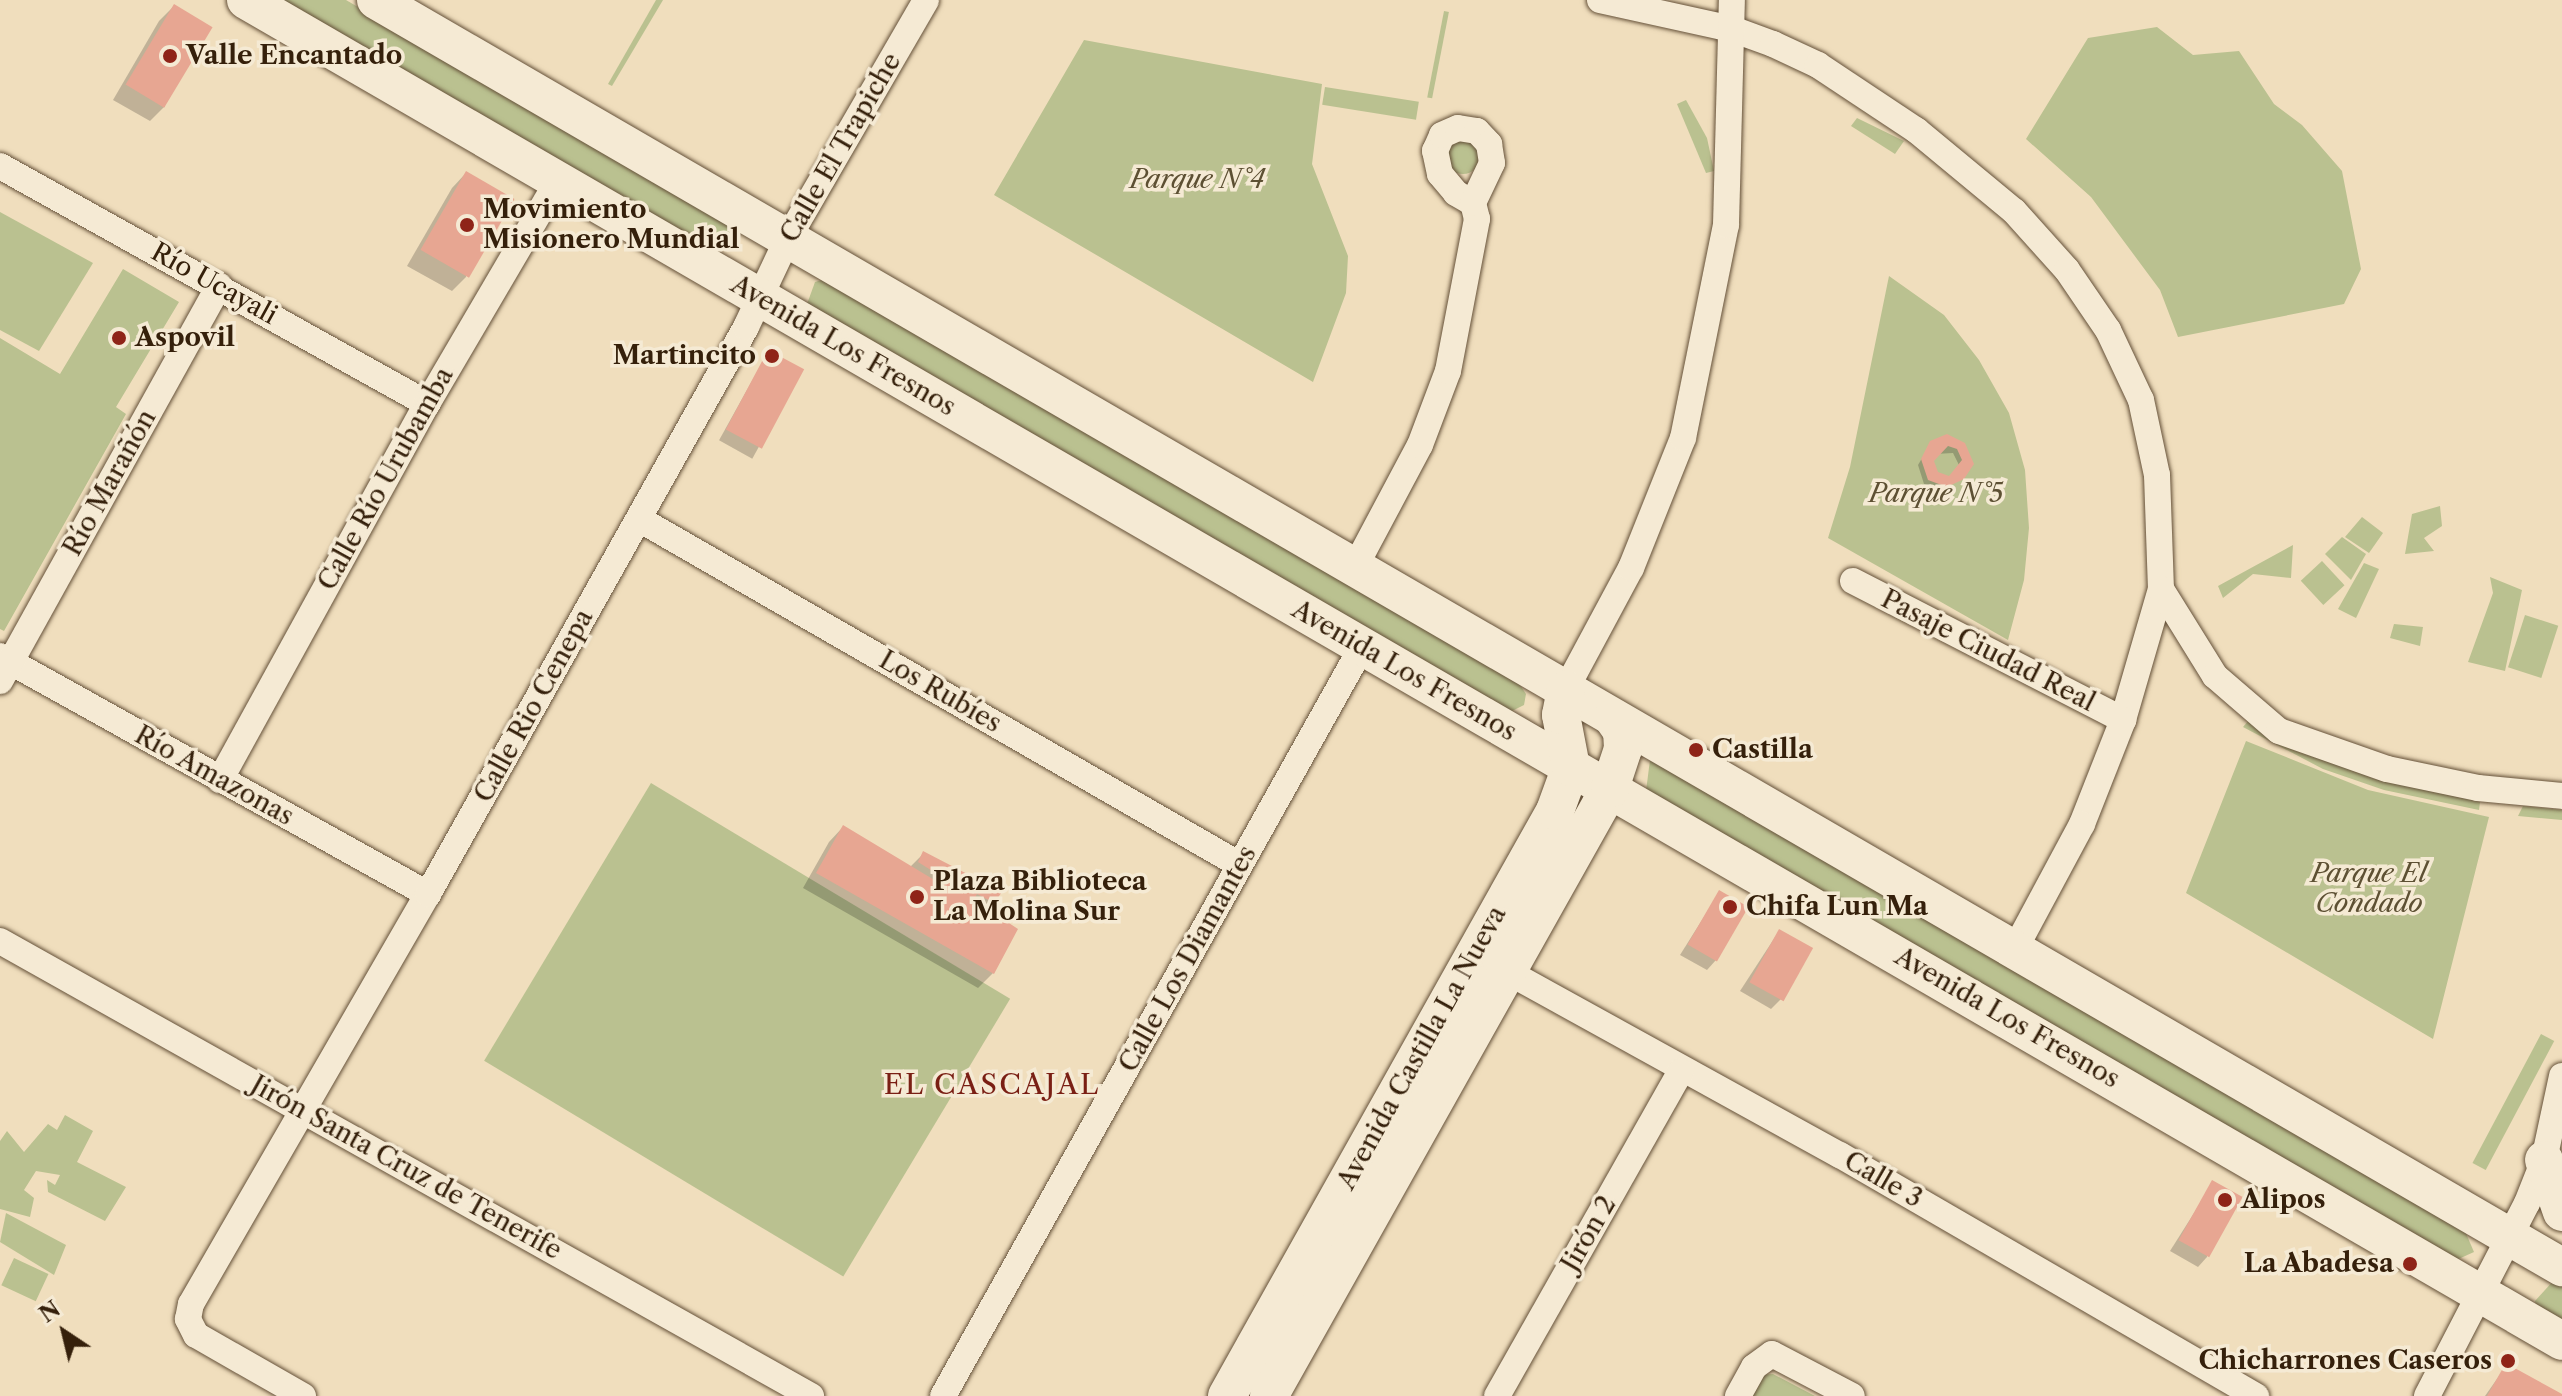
<!DOCTYPE html>
<meta charset="utf-8">
<style>
body{margin:0}
#map{position:relative;width:2562px;height:1396px;overflow:hidden;background:#f0debd;font-family:"Libre Caslon Text",serif}
div>[style]{position:absolute}
.green>*{inset:0;background:#bac190;transform-origin:0 0}
.round{border-radius:50%}
.shadow>*{inset:0;background:#0003;transform-origin:0 0}
.building>*{inset:0;background:#e7a692;transform-origin:0 0}
.roads{filter:drop-shadow(0 0 2px #645038) drop-shadow(0 0 2px #645038)}
.street>*{height:26px;margin:-13px;padding:0 13px;transform-origin:13px;border-radius:13px;background:#f5ead4}
.secondary>*{height:38px;margin:-19px;padding:0 19px;transform-origin:19px;border-radius:19px;background:#f5ead4}
.dots>*{width:22px;height:22px;translate:-50% -50%;box-sizing:border-box;border:4px solid #f5ead4;border-radius:50%}
span{translate:-50% -50%;white-space:nowrap;text-align:center;line-height:1.15;-webkit-text-stroke:7px #f5ead4;paint-order:stroke}
.poi-label{font-size:26px;color:#35200b;font-weight:700}
.left{translate:0 -50%;text-align:left}
.right{translate:-100% -50%;text-align:right}
.street-label{font-size:26px;color:#35200b}
.park-label{font-size:26px;color:#5d5033;font-style:italic}
.neighbourhood-label{font-size:28px;color:#7a1f14;letter-spacing:2px}
.north{position:absolute;left:24px;top:1292px;width:80px;height:80px;-webkit-text-stroke:6px #f5ead4;paint-order:stroke;rotate:325deg;font-size:22px;font-weight:700;line-height:32px;text-align:center;color:#35200b}
.north::after{content:'';display:block;margin:auto;width:28px;height:36px;background:#35200b;clip-path:polygon(50% 0,100% 100%,50% 72%,0 100%)}
</style>
<div id="map">
<div class="green">
<div style="clip-path:polygon(276px 0,346px 0,729px 225px,735px 233px,733px 244px,713px 252px)"></div>
<div style="clip-path:polygon(656px 0,663px 0,612px 86px,608px 84px)"></div>
<div style="left:1444px;top:11px;width:5px;height:88px;rotate:11deg"></div>
<div style="clip-path:polygon(2157px 27px,2193px 55px,2239px 51px,2274px 104px,2302px 125px,2342px 171px,2361px 269px,2344px 304px,2178px 337px,2160px 290px,2091px 197px,2026px 139px,2088px 38px)"></div>
<div style="clip-path:polygon(1084px 40px,1322px 84px,1312px 164px,1348px 256px,1346px 293px,1313px 382px,994px 195px)"></div>
<div style="left:1325px;top:87px;width:95px;height:18px;rotate:9deg"></div>
<div style="clip-path:polygon(1686px 100px,1707px 138px,1714px 171px,1706px 173px,1677px 104px)"></div>
<div style="clip-path:polygon(1857px 118px,1904px 141px,1895px 154px,1851px 126px)"></div>
<div class="round" style="left:1446px;top:140px;width:34px;height:34px"></div>
<div style="clip-path:polygon(0 212px,93px 263px,39px 351px,0 330px)"></div>
<div style="clip-path:polygon(123px 269px,179px 302px,116px 407px,126px 414px,4px 631px,0 629px,0 338px,60px 374px)"></div>
<div style="clip-path:polygon(1889px 276px,1944px 315px,1979px 360px,2009px 413px,2025px 470px,2029px 528px,2024px 580px,2008px 640px,1828px 538px,1850px 467px)"></div>
<div style="clip-path:polygon(825px 279px,1518px 682px,1526px 694px,1524px 705px,1508px 713px,807px 304px,815px 282px)"></div>
<div style="clip-path:polygon(2440px 506px,2442px 526px,2424px 538px,2434px 551px,2405px 554px,2412px 514px)"></div>
<div style="clip-path:polygon(2362px 517px,2383px 533px,2369px 553px,2345px 537px)"></div>
<div style="clip-path:polygon(2342px 537px,2366px 554px,2351px 580px,2325px 554px)"></div>
<div style="clip-path:polygon(2293px 545px,2291px 578px,2253px 574px,2223px 598px,2218px 586px)"></div>
<div style="left:2322px;top:561px;width:33px;height:29px;rotate:47deg"></div>
<div style="clip-path:polygon(2364px 563px,2379px 569px,2356px 618px,2338px 609px)"></div>
<div style="clip-path:polygon(2490px 577px,2522px 590px,2505px 671px,2468px 662px,2493px 593px)"></div>
<div style="left:2525px;top:615px;width:35px;height:55px;rotate:18deg"></div>
<div style="clip-path:polygon(2394px 624px,2423px 627px,2420px 646px,2390px 638px)"></div>
<div style="clip-path:polygon(2249px 720px,2375px 778px,2480px 802px,2479px 810px,2384px 790px,2323px 769px,2243px 727px)"></div>
<div style="clip-path:polygon(2246px 741px,2368px 790px,2489px 817px,2433px 1039px,2186px 893px)"></div>
<div style="clip-path:polygon(1650px 760px,2465px 1231px,2474px 1252px,2454px 1261px,1646px 791px)"></div>
<div style="left:651px;top:783px;width:419px;height:324px;rotate:31deg"></div>
<div style="clip-path:polygon(2523px 806px,2562px 810px,2562px 820px,2518px 816px)"></div>
<div style="left:2541px;top:1034px;width:15px;height:146px;rotate:28deg"></div>
<div style="clip-path:polygon(65px 1115px,93px 1131px,77px 1162px,126px 1187px,105px 1221px,48px 1192px,47px 1180px,55px 1185px,60px 1175px,36px 1171px,24px 1190px,34px 1198px,30px 1217px,0 1209px,0 1141px,7px 1131px,24px 1152px,48px 1124px,57px 1130px)"></div>
<div style="clip-path:polygon(6px 1213px,66px 1245px,54px 1275px,0 1242px)"></div>
<div style="left:14px;top:1258px;width:38px;height:30px;rotate:25deg"></div>
<div style="clip-path:polygon(2554px 1280px,2562px 1285px,2562px 1325px,2536px 1308px,2535px 1301px)"></div>
<div style="clip-path:polygon(1773px 1374px,1815px 1396px,1748px 1396px,1759px 1375px)"></div>
</div>
<div class="shadow">
<div style="clip-path:polygon(174px 6px,165px 106px,150px 121px,113px 100px,159px 21px)"></div>
<div style="clip-path:polygon(466px 173px,466px 277px,452px 291px,407px 266px,452px 188px)"></div>
<div style="left:768px;top:352px;width:38px;height:101px;rotate:29deg"></div>
<div style="clip-path:polygon(evenodd,1931px 443px,1963px 444px,1963px 477px,1942px 490px,1924px 484px,1918px 465px,1931px 443px,1953px 453px,1959px 465px,1950px 478px,1936px 473px,1932px 461px,1935px 454px,1953px 453px)"></div>
<div style="clip-path:polygon(843px 827px,909px 868px,923px 854px,992px 901px,984px 909px,993px 973px,978px 988px,803px 888px,829px 842px)"></div>
<div style="clip-path:polygon(1719px 893px,1716px 960px,1707px 970px,1680px 955px)"></div>
<div style="clip-path:polygon(1779px 931px,1781px 999px,1771px 1009px,1740px 991px)"></div>
<div style="clip-path:polygon(2213px 1183px,2207px 1257px,2198px 1267px,2170px 1251px)"></div>
<div style="clip-path:polygon(2504px 1369px,2562px 1396px,2485px 1396px)"></div>
</div>
<div class="building">
<div style="left:174px;top:4px;width:45px;height:94px;rotate:31deg"></div>
<div style="left:466px;top:171px;width:56px;height:91px;rotate:30deg"></div>
<div style="left:768px;top:350px;width:41px;height:90px;rotate:28deg"></div>
<div style="clip-path:polygon(evenodd,1947px 434px,1965px 443px,1974px 464px,1964px 479px,1947px 487px,1928px 480px,1921px 459px,1930px 441px,1947px 434px,1948px 446px,1957px 449px,1962px 460px,1949px 476px,1938px 472px,1934px 461px,1948px 446px)"></div>
<div style="clip-path:polygon(843px 825px,936px 881px,942px 877px,918px 862px,923px 851px,1002px 892px,994px 903px,977px 894px,974px 900px,1018px 929px,994px 974px,816px 873px)"></div>
<div style="left:1719px;top:890px;width:34px;height:63px;rotate:30deg"></div>
<div style="left:1779px;top:929px;width:39px;height:61px;rotate:29deg"></div>
<div style="left:2212px;top:1180px;width:35px;height:69px;rotate:29deg"></div>
<div style="clip-path:polygon(2511px 1366px,2562px 1394px,2562px 1396px,2487px 1396px,2503px 1368px)"></div>
</div>
<div class="roads">
<div class="street">
<div style="left:1600px;top:0;width:135px;rotate:12.4deg"></div>
<div style="left:1732px;top:29px;width:44px;rotate:20.1deg"></div>
<div style="left:1773px;top:44px;width:50px;rotate:25deg"></div>
<div style="left:1818px;top:65px;width:118px;rotate:33.6deg"></div>
<div style="left:1916px;top:130px;width:127px;rotate:39.6deg"></div>
<div style="left:2014px;top:211px;width:79px;rotate:48.1deg"></div>
<div style="left:2067px;top:270px;width:73px;rotate:55.7deg"></div>
<div style="left:2108px;top:330px;width:77px;rotate:64.8deg"></div>
<div style="left:2141px;top:400px;width:77px;rotate:78deg"></div>
<div style="left:2157px;top:475px;width:114px;rotate:88deg"></div>
<div style="left:2161px;top:589px;width:136px;rotate:106.2deg"></div>
<div style="left:2123px;top:720px;width:112px;rotate:111.5deg"></div>
<div style="left:2082px;top:824px;width:144px;rotate:118.2deg"></div>
<div style="left:0;top:166px;width:489px;rotate:29.1deg"></div>
<div style="left:639px;top:519px;width:693px;rotate:29.93deg"></div>
<div style="left:1354px;top:569px;width:140px;rotate:-62deg"></div>
<div style="left:1420px;top:445px;width:79px;rotate:-69.3deg"></div>
<div style="left:1448px;top:371px;width:155px;rotate:-79.2deg"></div>
<div style="left:1477px;top:219px;width:16px;rotate:-104deg"></div>
<div style="left:1473px;top:203px;width:20px;rotate:-150deg"></div>
<div style="left:1456px;top:193px;width:25px;rotate:-130deg"></div>
<div style="left:1440px;top:174px;width:24px;rotate:-102deg"></div>
<div style="left:1435px;top:151px;width:17px;rotate:-66deg"></div>
<div style="left:1442px;top:135px;width:17px;rotate:-24deg"></div>
<div style="left:1458px;top:128px;width:19px;rotate:9deg"></div>
<div style="left:1477px;top:131px;width:18px;rotate:47deg"></div>
<div style="left:1489px;top:144px;width:19px;rotate:81deg"></div>
<div style="left:1492px;top:163px;width:44px;rotate:115.4deg"></div>
<div style="left:1853px;top:581px;width:304px;rotate:27.2deg"></div>
<div style="left:2161px;top:589px;width:102px;rotate:58.2deg"></div>
<div style="left:2215px;top:676px;width:84px;rotate:40.7deg"></div>
<div style="left:2279px;top:731px;width:114px;rotate:19.4deg"></div>
<div style="left:2387px;top:769px;width:93px;rotate:11.8deg"></div>
<div style="left:2478px;top:788px;width:84px;rotate:5.4deg"></div>
<div style="left:0;top:656px;width:490px;rotate:29.1deg"></div>
<div style="left:0;top:681px;width:452px;rotate:-61deg"></div>
<div style="left:1566px;top:689px;width:137px;rotate:-61.8deg"></div>
<div style="left:1631px;top:568px;width:140px;rotate:-68.2deg"></div>
<div style="left:1683px;top:438px;width:217px;rotate:-78.6deg"></div>
<div style="left:1726px;top:225px;width:225px;rotate:-88.5deg"></div>
<div style="left:220px;top:780px;width:429px;rotate:-61.2deg"></div>
<div style="left:427px;top:404px;width:257px;rotate:-59.6deg"></div>
<div style="left:0;top:941px;width:930px;rotate:29.29deg"></div>
<div style="left:1506px;top:971px;width:381px;rotate:28.9deg"></div>
<div style="left:1840px;top:1155px;width:481px;rotate:30.1deg"></div>
<div style="left:303px;top:1396px;width:123px;rotate:-150.3deg"></div>
<div style="left:196px;top:1335px;width:18px;rotate:-117deg"></div>
<div style="left:188px;top:1319px;width:15px;rotate:-79deg"></div>
<div style="left:191px;top:1304px;width:474px;rotate:-60deg"></div>
<div style="left:428px;top:894px;width:650px;rotate:-60.71deg"></div>
<div style="left:746px;top:327px;width:96px;rotate:-64.8deg"></div>
<div style="left:787px;top:240px;width:277px;rotate:-59.9deg"></div>
<div style="left:943px;top:1396px;width:858px;rotate:-60.78deg"></div>
<div style="left:1497px;top:1396px;width:373px;rotate:-60.5deg"></div>
<div style="left:1738px;top:1396px;width:33px;rotate:-61deg"></div>
<div style="left:1754px;top:1367px;width:22px;rotate:-36deg"></div>
<div style="left:1772px;top:1354px;width:90px;rotate:27.7deg"></div>
<div style="left:2427px;top:1396px;width:217px;rotate:-62.6deg"></div>
<div style="left:2527px;top:1203px;width:46px;rotate:-68.4deg"></div>
<div style="left:2544px;top:1160px;width:86px;rotate:-77.9deg"></div>
</div>
<div class="secondary">
<div style="left:246px;top:0;width:2676px;rotate:30.07deg"></div>
<div style="left:376px;top:0;width:2527px;rotate:30.1deg"></div>
<div style="left:2544px;top:1160px;width:55px;rotate:70.9deg"></div>
<div style="left:1227px;top:1396px;width:671px;rotate:-60.72deg"></div>
<div style="left:1555px;top:811px;width:47px;rotate:-70deg"></div>
<div style="left:1571px;top:767px;width:53px;rotate:-100.9deg"></div>
<div style="left:1561px;top:715px;width:26px;rotate:-79deg"></div>
<div style="left:1269px;top:1396px;width:697px;rotate:-60.71deg"></div>
<div style="left:1610px;top:788px;width:41px;rotate:-71.6deg"></div>
<div style="left:1623px;top:749px;width:18px;rotate:-93deg"></div>
<div style="left:1622px;top:731px;width:16px;rotate:-125deg"></div>
</div>
</div>
<div class="dots">
<div style="left:170px;top:56px;background:#8f2418"></div>
<div style="left:467px;top:225px;background:#8f2418"></div>
<div style="left:119px;top:338px;background:#8f2418"></div>
<div style="left:772px;top:356px;background:#8f2418"></div>
<div style="left:1696px;top:750px;background:#8f2418"></div>
<div style="left:917px;top:897px;background:#8f2418"></div>
<div style="left:1730px;top:907px;background:#8f2418"></div>
<div style="left:2225px;top:1200px;background:#8f2418"></div>
<div style="left:2410px;top:1264px;background:#8f2418"></div>
<div style="left:2508px;top:1361px;background:#8f2418"></div>
</div>
<div class="poi-label">
<span class="left" style="left:186px;top:56px">Valle Encantado</span>
<span class="left" style="left:483px;top:225px">Movimiento<br>Misionero Mundial</span>
<span class="left" style="left:135px;top:338px">Aspovil</span>
<span class="right" style="left:756px;top:356px">Martincito</span>
<span class="left" style="left:1712px;top:750px">Castilla</span>
<span class="left" style="left:933px;top:897px">Plaza Biblioteca<br>La Molina Sur</span>
<span class="left" style="left:1746px;top:907px">Chifa Lun Ma</span>
<span class="left" style="left:2241px;top:1200px">Alipos</span>
<span class="right" style="left:2394px;top:1264px">La Abadesa</span>
<span class="right" style="left:2492px;top:1361px">Chicharrones Caseros</span>
</div>
<div class="street-label">
<span style="left:841px;top:148px;rotate:-60deg">Calle El Trapiche</span>
<span style="left:214px;top:284px;rotate:29deg">Río Ucayali</span>
<span style="left:843px;top:346px;rotate:30deg">Avenida Los Fresnos</span>
<span style="left:386px;top:479px;rotate:-61deg">Calle Río Urubamba</span>
<span style="left:110px;top:483px;rotate:-61deg">Río Marañón</span>
<span style="left:1988px;top:651px;rotate:27deg">Pasaje Ciudad Real</span>
<span style="left:1404px;top:671px;rotate:30deg">Avenida Los Fresnos</span>
<span style="left:940px;top:692px;rotate:30deg">Los Rubíes</span>
<span style="left:534px;top:706px;rotate:-61deg">Calle Rio Cenepa</span>
<span style="left:214px;top:776px;rotate:29deg">Río Amazonas</span>
<span style="left:1188px;top:959px;rotate:-61deg">Calle Los Diamantes</span>
<span style="left:2007px;top:1018px;rotate:30deg">Avenida Los Fresnos</span>
<span style="left:1422px;top:1048px;rotate:-61deg">Avenida Castilla La Nueva</span>
<span style="left:406px;top:1168px;rotate:29deg">Jirón Santa Cruz de Tenerife</span>
<span style="left:1883px;top:1180px;rotate:30deg">Calle 3</span>
<span style="left:1589px;top:1234px;rotate:-60deg">Jirón 2</span>
</div>
<div class="park-label">
<span style="left:1197px;top:180px">Parque N°4</span>
<span style="left:1936px;top:494px">Parque N°5</span>
<span style="left:2369px;top:889px">Parque El<br>Condado</span>
</div>
<div class="neighbourhood-label">
<span style="left:992px;top:1084px">EL CASCAJAL</span>
</div>
<div class="north">N</div>
</div>
